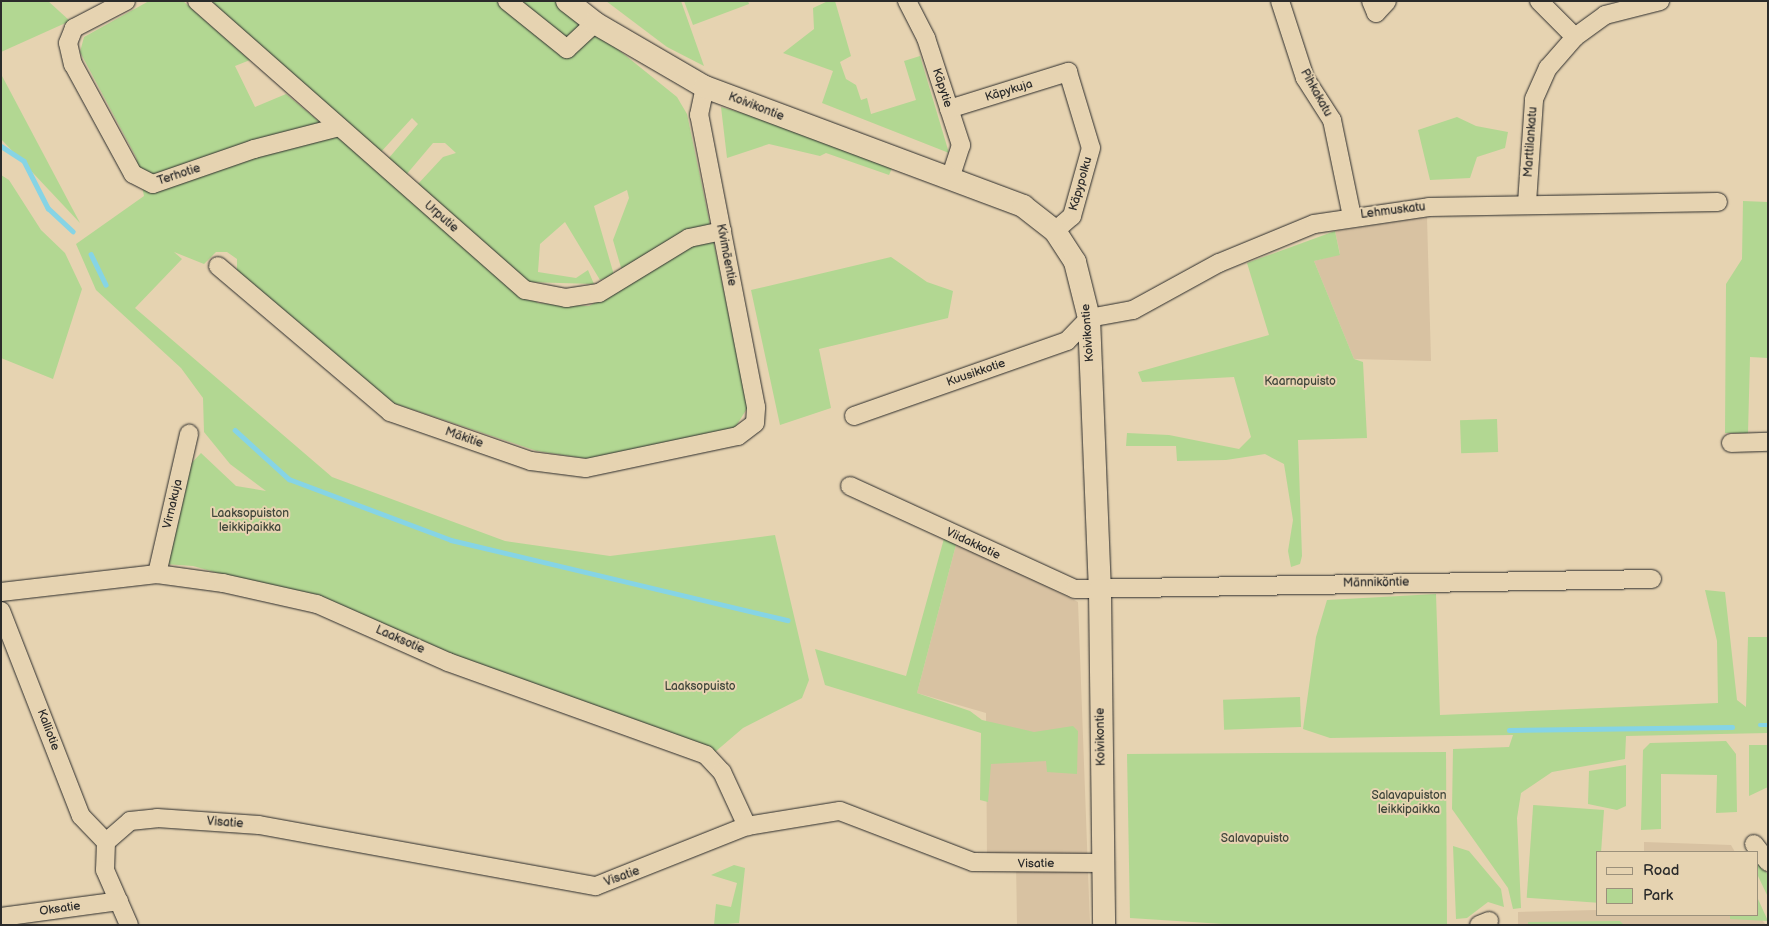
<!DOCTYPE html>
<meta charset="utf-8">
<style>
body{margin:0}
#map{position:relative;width:1769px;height:926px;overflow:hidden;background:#e6d3b1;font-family:"Balsamiq Sans",sans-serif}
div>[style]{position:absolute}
.built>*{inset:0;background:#d8c2a2}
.green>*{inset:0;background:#b2d792;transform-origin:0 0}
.stream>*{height:4.5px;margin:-2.25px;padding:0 2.25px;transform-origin:2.25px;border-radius:2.25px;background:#86d4e5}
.roads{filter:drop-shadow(0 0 1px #2b2b2b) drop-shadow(0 0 1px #2b2b2b)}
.minor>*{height:18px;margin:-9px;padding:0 9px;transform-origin:9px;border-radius:9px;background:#e6d3b1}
.major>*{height:22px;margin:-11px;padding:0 11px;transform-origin:11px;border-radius:11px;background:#e6d3b1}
span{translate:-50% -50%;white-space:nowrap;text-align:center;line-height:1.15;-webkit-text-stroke:4px #e6d3b1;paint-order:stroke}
.street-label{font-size:12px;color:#2b2b2b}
.park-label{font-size:12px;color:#3f453a}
.frame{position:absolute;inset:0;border:2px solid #2b2b2b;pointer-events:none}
.legend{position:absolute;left:1596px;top:851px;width:162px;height:65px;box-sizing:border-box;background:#e6d3b1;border:1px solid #9b907b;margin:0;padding:6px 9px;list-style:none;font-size:15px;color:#2b2b2b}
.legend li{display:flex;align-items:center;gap:10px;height:25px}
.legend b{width:25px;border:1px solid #9b907b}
</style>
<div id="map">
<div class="built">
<div style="clip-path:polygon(1427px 217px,1431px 361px,1354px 359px,1314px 261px,1340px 254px,1335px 231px)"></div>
<div style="clip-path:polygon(957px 541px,1078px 602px,1090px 925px,1017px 925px,1016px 862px,987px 862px,986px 713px,917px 693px)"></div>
<div style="clip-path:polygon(1644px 842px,1731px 845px,1735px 852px,1644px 852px)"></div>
<div style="clip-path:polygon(1598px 910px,1598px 915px,1758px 915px,1766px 925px,1518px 925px,1518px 912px)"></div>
</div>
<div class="green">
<div style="clip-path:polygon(1px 1px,48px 1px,70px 21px,1px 52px)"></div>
<div style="clip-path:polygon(149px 1px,183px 1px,250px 60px,235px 66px,255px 107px,286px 94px,538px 303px,589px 306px,626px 285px,613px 240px,629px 198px,627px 190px,594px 206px,614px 275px,600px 280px,565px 222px,540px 244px,538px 272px,576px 278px,588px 270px,594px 284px,527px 282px,417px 185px,443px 157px,456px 153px,445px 143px,433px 143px,406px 175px,388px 159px,418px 124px,412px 118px,380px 153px,209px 1px,558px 1px,677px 97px,687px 114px,748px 407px,733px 431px,589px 459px,537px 451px,393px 403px,237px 272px,237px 259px,227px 252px,216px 252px,204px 264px,174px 252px,182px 259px,135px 308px,332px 477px,505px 541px,610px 556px,775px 535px,809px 680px,802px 698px,743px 728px,715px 752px,449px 655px,345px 609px,193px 566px,165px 564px,185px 470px,201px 453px,236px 486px,266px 491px,230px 464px,204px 432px,203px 398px,181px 368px,96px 290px,76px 244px,144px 196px,136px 157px,80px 52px,84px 37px)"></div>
<div style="clip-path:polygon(606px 1px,681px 1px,704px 66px,667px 47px)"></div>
<div style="clip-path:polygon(684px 1px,748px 1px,749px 4px,693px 25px)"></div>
<div style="clip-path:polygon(828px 1px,835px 1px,851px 56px,840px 62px,846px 79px,856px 85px,861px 100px,867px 98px,871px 114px,916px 100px,904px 61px,920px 56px,949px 153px,822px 103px,833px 71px,783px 53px,814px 29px,813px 8px)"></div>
<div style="clip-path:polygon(1px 74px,80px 223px,1px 139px)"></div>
<div style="clip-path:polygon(721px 107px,760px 118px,893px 166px,889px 175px,826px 153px,820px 156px,769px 144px,727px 158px)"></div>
<div style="clip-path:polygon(1457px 117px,1476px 126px,1508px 132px,1505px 148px,1477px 157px,1470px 178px,1430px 180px,1418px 130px)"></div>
<div style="clip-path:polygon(1px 175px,9px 180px,41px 230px,65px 253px,82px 289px,53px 379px,1px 358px)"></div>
<div style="clip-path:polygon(1743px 201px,1768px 202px,1768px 358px,1750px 357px,1748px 433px,1725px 433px,1726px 284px,1742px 259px)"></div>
<div style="clip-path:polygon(1335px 231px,1340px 255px,1314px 261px,1354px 359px,1363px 362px,1367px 438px,1298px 440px,1302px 556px,1300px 564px,1291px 567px,1288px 551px,1293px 520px,1284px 464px,1265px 454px,1226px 460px,1177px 461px,1176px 446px,1126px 446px,1127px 433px,1169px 435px,1239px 449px,1251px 437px,1234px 377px,1142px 382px,1138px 372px,1269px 335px,1247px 263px)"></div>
<div style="clip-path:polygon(891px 257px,927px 282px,953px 291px,948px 318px,819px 349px,831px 408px,780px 425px,751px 290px)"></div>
<div style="left:1497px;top:419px;width:33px;height:37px;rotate:88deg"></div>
<div style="clip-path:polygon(945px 535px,957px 541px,917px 693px,970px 711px,982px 720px,1034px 732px,1073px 726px,1078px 731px,1077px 774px,1047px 772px,1046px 761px,991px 764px,988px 802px,980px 800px,981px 733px,825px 685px,815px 649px,906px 676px)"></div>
<div style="clip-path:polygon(1705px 590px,1725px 592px,1737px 700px,1746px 707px,1748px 637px,1768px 637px,1768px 733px,1626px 736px,1625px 759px,1552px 772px,1521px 793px,1517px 818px,1521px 908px,1513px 909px,1508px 888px,1452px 809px,1453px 749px,1509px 747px,1513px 735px,1330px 738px,1303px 729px,1316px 637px,1327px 600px,1436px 594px,1440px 715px,1718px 703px,1717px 641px)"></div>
<div style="left:1300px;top:697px;width:30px;height:77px;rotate:88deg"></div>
<div style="clip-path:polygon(1726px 741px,1736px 754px,1737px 812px,1716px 813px,1717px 775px,1661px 774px,1661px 829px,1641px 830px,1643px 750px,1650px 743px)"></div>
<div style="clip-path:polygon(1749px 745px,1768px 745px,1768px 787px,1749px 796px)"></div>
<div style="clip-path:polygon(1446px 752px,1447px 925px,1239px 925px,1130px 918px,1127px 754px)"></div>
<div style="clip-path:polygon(1626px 765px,1626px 806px,1617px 810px,1588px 804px,1589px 771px)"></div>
<div style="left:1604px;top:810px;width:93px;height:71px;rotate:94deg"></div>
<div style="clip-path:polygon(1453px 846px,1469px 851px,1501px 889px,1504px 907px,1488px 902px,1467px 918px,1456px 919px)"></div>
<div style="clip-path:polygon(1758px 860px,1768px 875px,1768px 897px,1758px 876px)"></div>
<div style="clip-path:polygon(734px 865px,745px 868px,739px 923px,714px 925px,716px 904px,731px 907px,737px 883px,711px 875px)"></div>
<div style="clip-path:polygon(1758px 899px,1768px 921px,1730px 919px,1730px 915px,1758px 915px)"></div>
<div style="clip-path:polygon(1620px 921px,1624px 925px,1528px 925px,1528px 922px)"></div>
</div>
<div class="stream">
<div style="left:1px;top:146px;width:27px;rotate:33deg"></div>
<div style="left:24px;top:161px;width:53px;rotate:62.9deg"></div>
<div style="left:48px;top:208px;width:34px;rotate:43deg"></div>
<div style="left:91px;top:254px;width:34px;rotate:64deg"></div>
<div style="left:235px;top:430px;width:73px;rotate:42.2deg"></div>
<div style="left:289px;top:479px;width:173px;rotate:20.6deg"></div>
<div style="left:451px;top:540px;width:346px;rotate:13.4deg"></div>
<div style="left:1760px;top:725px;width:8px"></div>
<div style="left:1509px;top:730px;width:223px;rotate:-0.8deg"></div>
</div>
<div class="roads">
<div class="minor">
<div style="left:126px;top:1px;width:59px;rotate:152.6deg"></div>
<div style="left:74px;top:28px;width:16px;rotate:112deg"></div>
<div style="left:68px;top:43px;width:22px;rotate:77deg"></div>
<div style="left:73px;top:64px;width:125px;rotate:61.4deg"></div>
<div style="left:133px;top:174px;width:22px;rotate:27deg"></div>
<div style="left:153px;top:184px;width:107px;rotate:-19.1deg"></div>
<div style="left:254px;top:149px;width:88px;rotate:-14.5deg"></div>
<div style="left:197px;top:1px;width:437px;rotate:41.4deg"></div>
<div style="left:525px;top:290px;width:42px;rotate:11deg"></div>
<div style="left:566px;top:298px;width:33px;rotate:-9deg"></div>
<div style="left:599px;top:293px;width:105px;rotate:-31.4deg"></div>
<div style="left:689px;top:238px;width:34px;rotate:-12deg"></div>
<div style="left:507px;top:1px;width:77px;rotate:38.7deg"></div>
<div style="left:567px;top:49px;width:38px;rotate:-43deg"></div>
<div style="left:907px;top:1px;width:42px;rotate:62.8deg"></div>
<div style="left:926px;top:38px;width:113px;rotate:71.9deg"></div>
<div style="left:961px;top:145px;width:35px;rotate:108deg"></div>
<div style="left:1280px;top:1px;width:81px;rotate:72deg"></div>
<div style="left:1305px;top:78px;width:50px;rotate:57.3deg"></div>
<div style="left:1332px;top:120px;width:99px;rotate:78.3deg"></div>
<div style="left:1371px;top:1px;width:13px;rotate:67deg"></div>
<div style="left:1376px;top:13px;width:16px;rotate:-47deg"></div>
<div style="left:1539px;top:1px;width:51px;rotate:45deg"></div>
<div style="left:949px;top:109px;width:125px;rotate:-17.3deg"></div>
<div style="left:1068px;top:72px;width:79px;rotate:73.2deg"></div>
<div style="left:1091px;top:148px;width:71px;rotate:105.6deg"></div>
<div style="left:1072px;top:216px;width:23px;rotate:139deg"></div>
<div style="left:1527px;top:203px;width:104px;rotate:-86.1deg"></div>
<div style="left:1534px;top:99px;width:34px;rotate:-66deg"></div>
<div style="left:1548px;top:68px;width:41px;rotate:-48.9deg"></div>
<div style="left:1575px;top:37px;width:37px;rotate:-36deg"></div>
<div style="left:1605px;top:15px;width:57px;rotate:-14.3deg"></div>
<div style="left:218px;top:266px;width:226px;rotate:40.3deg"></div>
<div style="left:390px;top:412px;width:149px;rotate:19.2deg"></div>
<div style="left:531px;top:461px;width:55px;rotate:7.3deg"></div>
<div style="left:586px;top:468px;width:155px;rotate:-11.9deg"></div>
<div style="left:738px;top:436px;width:21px;rotate:-37deg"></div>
<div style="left:755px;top:423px;width:16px;rotate:-86deg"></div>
<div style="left:756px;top:407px;width:298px;rotate:-101deg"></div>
<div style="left:699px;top:115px;width:29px;rotate:-78deg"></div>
<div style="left:854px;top:416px;width:226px;rotate:-19.4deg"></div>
<div style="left:1067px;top:341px;width:32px;rotate:-46deg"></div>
<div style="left:1089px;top:318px;width:45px;rotate:-10.3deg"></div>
<div style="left:1133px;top:310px;width:98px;rotate:-28.7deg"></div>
<div style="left:1219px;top:263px;width:103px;rotate:-22.3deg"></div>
<div style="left:1314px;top:224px;width:116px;rotate:-8.4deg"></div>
<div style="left:1429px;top:207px;width:289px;rotate:-1deg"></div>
<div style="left:1731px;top:443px;width:37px;rotate:-2deg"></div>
<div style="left:850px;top:486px;width:247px;rotate:24.6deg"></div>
<div style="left:1075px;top:589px;width:577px;rotate:-0.99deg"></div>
<div style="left:157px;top:574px;width:144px;rotate:-77.1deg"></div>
<div style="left:1px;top:592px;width:157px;rotate:-6.6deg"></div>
<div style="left:157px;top:574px;width:67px;rotate:7.8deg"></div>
<div style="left:223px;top:583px;width:96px;rotate:12.6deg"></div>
<div style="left:317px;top:604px;width:143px;rotate:23.9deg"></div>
<div style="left:448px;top:662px;width:274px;rotate:19.8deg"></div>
<div style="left:706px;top:755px;width:23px;rotate:47deg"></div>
<div style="left:722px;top:772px;width:60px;rotate:65.2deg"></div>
<div style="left:1px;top:611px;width:220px;rotate:68.7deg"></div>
<div style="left:81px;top:816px;width:36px;rotate:46deg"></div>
<div style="left:106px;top:842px;width:32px;rotate:-41deg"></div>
<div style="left:130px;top:821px;width:27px;rotate:-6deg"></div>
<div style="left:157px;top:818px;width:102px;rotate:3.9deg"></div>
<div style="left:259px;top:825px;width:342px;rotate:10.3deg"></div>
<div style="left:596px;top:886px;width:162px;rotate:-21.7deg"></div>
<div style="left:747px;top:826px;width:94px;rotate:-9.2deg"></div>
<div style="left:840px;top:811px;width:142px;rotate:21deg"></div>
<div style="left:973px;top:862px;width:130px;rotate:0.4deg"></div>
<div style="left:106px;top:842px;width:28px;rotate:92deg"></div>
<div style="left:105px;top:870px;width:60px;rotate:66.4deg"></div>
<div style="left:1754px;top:844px;width:23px;rotate:52deg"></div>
<div style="left:1px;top:917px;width:119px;rotate:-7.7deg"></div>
<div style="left:1479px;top:925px;width:11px;rotate:-22deg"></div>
</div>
<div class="major">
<div style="left:567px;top:1px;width:36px;rotate:38deg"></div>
<div style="left:595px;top:23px;width:127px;rotate:30.2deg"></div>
<div style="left:705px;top:87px;width:340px;rotate:20.5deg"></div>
<div style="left:1023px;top:206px;width:41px;rotate:38deg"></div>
<div style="left:1055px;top:231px;width:37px;rotate:57deg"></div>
<div style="left:1075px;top:262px;width:58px;rotate:76deg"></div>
<div style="left:1089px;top:318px;width:272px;rotate:87.7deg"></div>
<div style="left:1100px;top:590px;width:335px;rotate:89.3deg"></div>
</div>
</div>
<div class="street-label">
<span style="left:942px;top:88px;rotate:72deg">Käpytie</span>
<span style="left:1009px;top:91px;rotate:-17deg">Käpykuja</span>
<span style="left:1316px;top:93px;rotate:61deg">Pihkakatu</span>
<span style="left:756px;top:107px;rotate:21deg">Koivikontie</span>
<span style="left:1531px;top:142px;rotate:-86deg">Marttilankatu</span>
<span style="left:179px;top:175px;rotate:-18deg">Terhotie</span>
<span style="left:1081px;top:184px;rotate:-74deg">Käpypolku</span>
<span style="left:1393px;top:211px;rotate:-7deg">Lehmuskatu</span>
<span style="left:441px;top:217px;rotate:41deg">Urputie</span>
<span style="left:726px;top:255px;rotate:79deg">Kivimäentie</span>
<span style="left:1088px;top:333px;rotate:-94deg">Koivikontie</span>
<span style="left:976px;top:373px;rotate:-19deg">Kuusikkotie</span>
<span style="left:464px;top:438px;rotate:19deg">Mäkitie</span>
<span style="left:173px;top:504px;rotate:-77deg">Virnakuja</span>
<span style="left:973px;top:544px;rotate:25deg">Viidakkotie</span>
<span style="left:1376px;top:583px;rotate:-1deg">Männiköntie</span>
<span style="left:400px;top:640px;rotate:24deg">Laaksotie</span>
<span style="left:48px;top:730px;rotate:69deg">Kalliotie</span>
<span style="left:1101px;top:737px;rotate:-91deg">Koivikontie</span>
<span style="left:225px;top:823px;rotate:4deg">Visatie</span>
<span style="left:1036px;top:864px;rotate:-1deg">Visatie</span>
<span style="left:622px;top:877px;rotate:-20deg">Visatie</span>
<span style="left:60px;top:909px;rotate:-8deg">Oksatie</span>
</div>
<div class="park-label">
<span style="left:1300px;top:382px">Kaarnapuisto</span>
<span style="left:250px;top:521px">Laaksopuiston<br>leikkipaikka</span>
<span style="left:700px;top:687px">Laaksopuisto</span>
<span style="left:1409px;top:803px">Salavapuiston<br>leikkipaikka</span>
<span style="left:1255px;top:839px">Salavapuisto</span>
</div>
<div class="frame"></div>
<ul class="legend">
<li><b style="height:6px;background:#e6d3b1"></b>Road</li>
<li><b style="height:14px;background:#b2d792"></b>Park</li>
</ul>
</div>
